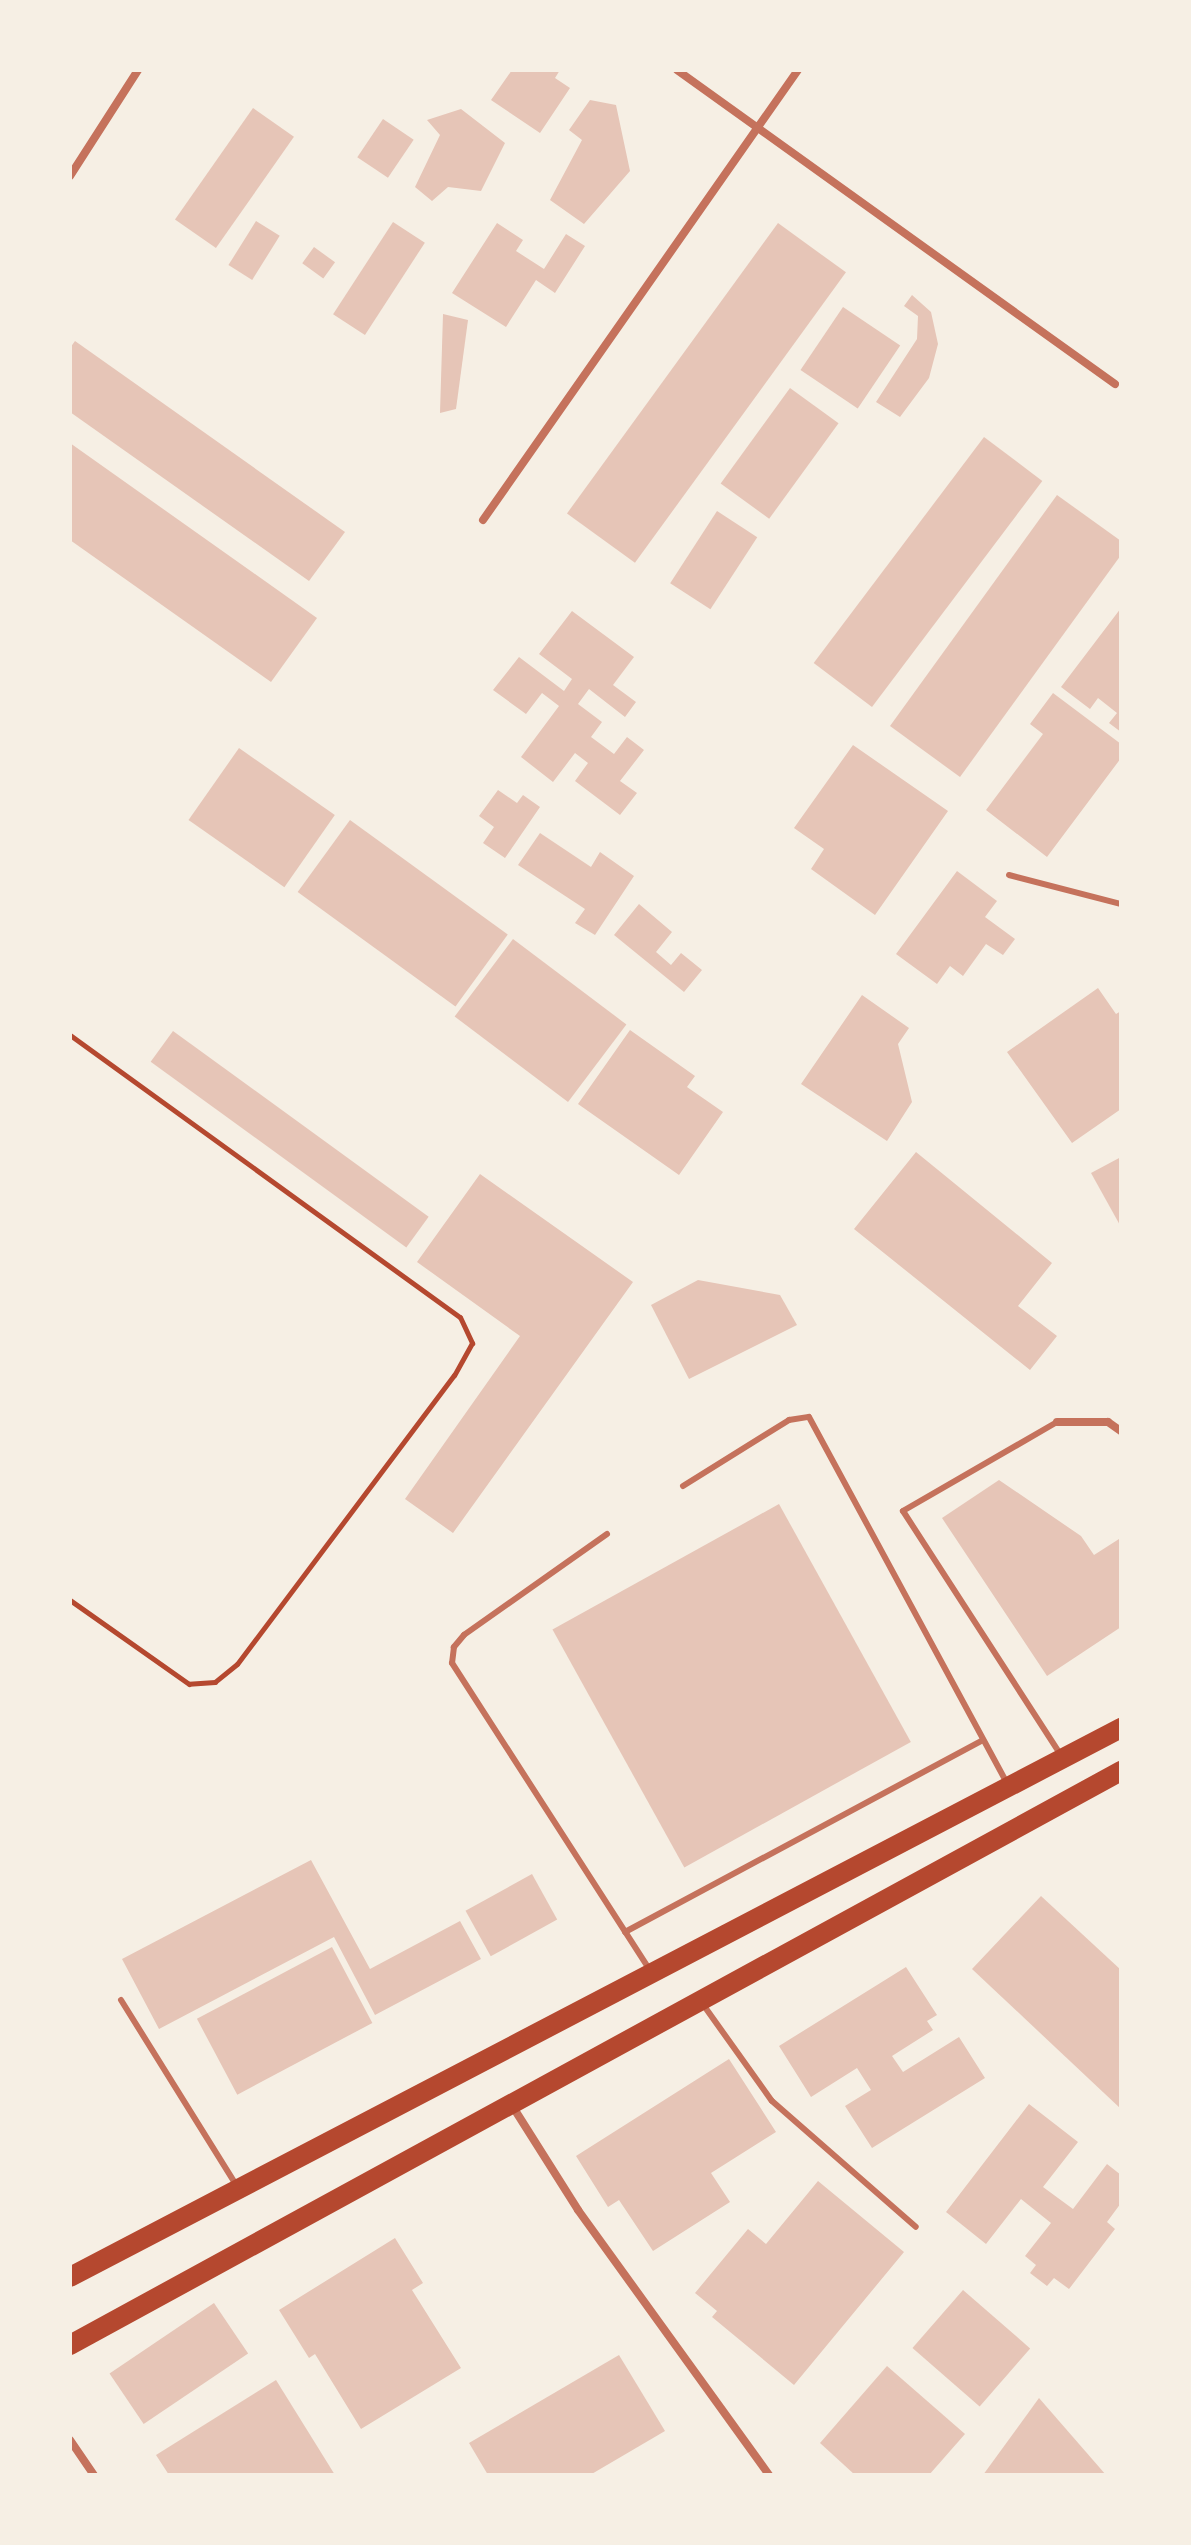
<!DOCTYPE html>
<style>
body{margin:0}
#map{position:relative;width:1191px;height:2545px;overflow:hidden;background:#f6efe4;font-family:Karla,sans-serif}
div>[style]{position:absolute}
.building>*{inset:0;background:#e6c5b7;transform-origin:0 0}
.path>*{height:5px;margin:-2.5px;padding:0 2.5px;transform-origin:2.5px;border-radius:2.5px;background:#b5482f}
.service>*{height:6px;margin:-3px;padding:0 3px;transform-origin:3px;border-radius:3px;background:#c5725c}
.minor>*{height:8px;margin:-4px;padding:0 4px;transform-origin:4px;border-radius:4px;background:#c5725c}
.primary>*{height:20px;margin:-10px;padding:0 10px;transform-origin:10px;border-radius:10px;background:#b5482f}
span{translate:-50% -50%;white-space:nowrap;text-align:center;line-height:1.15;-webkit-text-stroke:6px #f6efe4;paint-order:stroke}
.frame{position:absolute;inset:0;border:72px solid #f6efe4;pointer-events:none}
</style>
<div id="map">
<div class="building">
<div style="clip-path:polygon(512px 70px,560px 70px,555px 78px,570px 88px,540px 133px,491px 100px)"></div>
<div style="clip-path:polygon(590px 100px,616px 105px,630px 171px,584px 224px,550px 200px,582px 140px,569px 130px)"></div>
<div style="left:253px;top:108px;width:50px;height:136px;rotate:35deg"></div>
<div style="clip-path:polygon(461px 109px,505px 143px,481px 191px,448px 187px,432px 201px,415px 187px,440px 135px,427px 120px)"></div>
<div style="left:383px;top:119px;width:37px;height:46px;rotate:34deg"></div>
<div style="left:256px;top:221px;width:28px;height:52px;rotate:32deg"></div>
<div style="left:393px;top:222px;width:38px;height:110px;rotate:33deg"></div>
<div style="clip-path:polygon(497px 223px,523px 240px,516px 251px,544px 269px,566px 234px,585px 246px,555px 293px,536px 280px,506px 327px,452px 293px)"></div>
<div style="left:778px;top:223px;width:84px;height:359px;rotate:36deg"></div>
<div style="left:314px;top:247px;width:26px;height:20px;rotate:36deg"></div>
<div style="clip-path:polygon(912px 295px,931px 312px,938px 344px,929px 378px,900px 417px,876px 402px,917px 339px,918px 316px,904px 306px)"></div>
<div style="left:843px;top:307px;width:69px;height:76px;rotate:34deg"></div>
<div style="clip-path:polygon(443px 314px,468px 320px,456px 409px,440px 413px)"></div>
<div style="clip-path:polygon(75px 341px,345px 532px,309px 581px,70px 412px,70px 348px)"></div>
<div style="left:790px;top:388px;width:60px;height:118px;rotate:36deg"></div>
<div style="left:984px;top:437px;width:73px;height:283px;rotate:37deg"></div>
<div style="clip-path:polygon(70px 443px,317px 618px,271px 682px,70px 540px)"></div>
<div style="clip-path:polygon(1057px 495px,1121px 541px,1121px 555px,960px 777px,890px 726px)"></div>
<div style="left:717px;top:511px;width:48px;height:86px;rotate:33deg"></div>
<div style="clip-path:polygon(1121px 608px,1121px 732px,1109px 723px,1117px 713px,1098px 698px,1090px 709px,1061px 687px)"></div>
<div style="clip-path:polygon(572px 611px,634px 657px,613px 685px,636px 702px,625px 717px,589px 689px,578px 704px,602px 722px,591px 737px,614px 754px,627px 737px,644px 750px,620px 781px,637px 793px,620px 815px,575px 781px,588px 763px,575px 753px,553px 782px,521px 757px,559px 706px,542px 693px,526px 714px,493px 690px,519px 657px,564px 691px,572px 679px,539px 654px)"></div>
<div style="clip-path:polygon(1053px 693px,1121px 744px,1121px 758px,1047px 857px,986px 810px,1043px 734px,1030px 724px)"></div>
<div style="clip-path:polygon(853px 745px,948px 811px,875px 915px,811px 869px,824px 849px,794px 828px)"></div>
<div style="left:239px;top:748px;width:117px;height:88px;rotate:35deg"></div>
<div style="clip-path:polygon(498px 790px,517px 803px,523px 795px,540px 807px,505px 858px,483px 843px,494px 827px,479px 816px)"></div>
<div style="left:350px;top:820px;width:195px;height:89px;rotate:36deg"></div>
<div style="clip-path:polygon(540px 833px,591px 867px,600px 852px,634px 876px,595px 935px,575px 923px,585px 909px,518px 865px)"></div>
<div style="clip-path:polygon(957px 871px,997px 901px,985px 917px,1015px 939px,1003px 955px,986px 944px,963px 976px,950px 966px,937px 984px,896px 954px)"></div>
<div style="clip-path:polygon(639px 904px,672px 932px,656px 952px,671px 965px,681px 953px,702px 970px,684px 992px,614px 935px)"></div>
<div style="left:513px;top:939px;width:142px;height:97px;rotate:37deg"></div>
<div style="clip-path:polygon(1098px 988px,1116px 1014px,1121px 1011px,1121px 1109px,1072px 1143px,1007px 1052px)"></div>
<div style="clip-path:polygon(862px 995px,909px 1028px,898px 1044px,912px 1102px,887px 1141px,801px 1084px)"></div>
<div style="clip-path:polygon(630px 1030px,695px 1076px,687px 1087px,723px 1112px,679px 1175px,578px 1104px)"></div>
<div style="left:173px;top:1031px;width:316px;height:38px;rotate:36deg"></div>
<div style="clip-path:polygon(916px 1152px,1052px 1263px,1018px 1306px,1057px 1336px,1030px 1370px,854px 1229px)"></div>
<div style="clip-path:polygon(1121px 1157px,1121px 1227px,1091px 1173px)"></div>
<div style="clip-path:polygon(480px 1174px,633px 1282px,453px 1533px,405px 1499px,520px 1336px,417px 1262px)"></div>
<div style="clip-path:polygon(698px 1280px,780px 1295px,797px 1325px,689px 1379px,651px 1305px)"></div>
<div style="clip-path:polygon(999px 1480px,1081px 1536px,1094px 1555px,1119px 1539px,1121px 1542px,1121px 1627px,1047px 1676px,942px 1518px)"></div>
<div style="left:779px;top:1504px;width:272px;height:259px;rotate:61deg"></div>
<div style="clip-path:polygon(311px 1860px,370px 1969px,460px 1921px,481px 1959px,375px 2015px,334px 1937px,159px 2029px,122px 1959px)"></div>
<div style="left:532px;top:1874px;width:52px;height:76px;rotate:61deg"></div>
<div style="clip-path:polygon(1041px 1896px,1121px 1970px,1121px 2109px,972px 1969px)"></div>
<div style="left:332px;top:1947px;width:86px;height:153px;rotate:62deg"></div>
<div style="clip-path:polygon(906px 1967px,937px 2015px,927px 2021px,933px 2030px,892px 2056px,903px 2072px,959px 2037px,985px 2078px,872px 2148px,845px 2106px,871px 2090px,857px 2068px,811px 2097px,779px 2046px)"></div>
<div style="clip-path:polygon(729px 2059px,776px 2132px,711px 2173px,730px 2202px,653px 2251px,619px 2200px,608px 2207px,576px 2156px)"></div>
<div style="clip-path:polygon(1029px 2104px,1078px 2142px,1043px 2187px,1073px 2209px,1107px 2164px,1121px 2175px,1121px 2203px,1107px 2222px,1115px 2229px,1069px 2289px,1054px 2278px,1047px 2286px,1030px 2273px,1036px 2265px,1025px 2256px,1051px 2223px,1021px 2199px,986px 2244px,946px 2212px)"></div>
<div style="clip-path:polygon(818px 2181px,904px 2252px,794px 2385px,712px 2317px,717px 2311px,695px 2293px,748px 2229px,766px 2244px)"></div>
<div style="clip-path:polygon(395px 2238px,423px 2283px,412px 2290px,461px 2368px,361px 2429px,315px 2354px,309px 2358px,279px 2310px)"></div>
<div style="left:963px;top:2290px;width:89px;height:77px;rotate:41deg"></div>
<div style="left:214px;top:2303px;width:61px;height:126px;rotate:56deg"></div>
<div style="clip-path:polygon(619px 2355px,665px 2431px,590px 2475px,488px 2475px,469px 2443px)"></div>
<div style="clip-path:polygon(887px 2366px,965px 2434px,929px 2475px,855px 2475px,820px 2443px)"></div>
<div style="clip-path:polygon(276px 2380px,335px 2475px,169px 2475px,156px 2455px)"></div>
<div style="clip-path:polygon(1039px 2398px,1106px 2475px,983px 2475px)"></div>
</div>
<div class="path">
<div style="left:70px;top:1035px;width:481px;rotate:35.9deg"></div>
<div style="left:460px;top:1317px;width:29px;rotate:65deg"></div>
<div style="left:472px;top:1343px;width:37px;rotate:119deg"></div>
<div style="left:454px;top:1375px;width:361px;rotate:126.9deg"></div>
<div style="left:237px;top:1664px;width:28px;rotate:141deg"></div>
<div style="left:215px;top:1682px;width:26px;rotate:176deg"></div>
<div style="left:189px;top:1684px;width:146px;rotate:-144.8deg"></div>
</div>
<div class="service">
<div style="left:1009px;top:875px;width:116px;rotate:14.5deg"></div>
<div style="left:1057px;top:1422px;width:178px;rotate:150deg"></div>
<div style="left:903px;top:1511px;width:291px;rotate:57.1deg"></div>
<div style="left:683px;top:1486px;width:125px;rotate:-31.9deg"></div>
<div style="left:789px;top:1420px;width:20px;rotate:-9deg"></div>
<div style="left:809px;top:1417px;width:415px;rotate:61.6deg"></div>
<div style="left:607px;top:1534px;width:175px;rotate:144.8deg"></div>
<div style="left:464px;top:1635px;width:16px;rotate:130deg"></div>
<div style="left:454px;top:1647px;width:16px;rotate:97deg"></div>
<div style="left:452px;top:1663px;width:365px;rotate:57.2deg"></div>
<div style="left:625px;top:1932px;width:406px;rotate:-28.2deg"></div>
<div style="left:121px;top:2000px;width:219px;rotate:58.1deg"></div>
<div style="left:702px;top:2003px;width:120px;rotate:54.5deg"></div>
<div style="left:772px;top:2101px;width:191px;rotate:41.2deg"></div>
</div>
<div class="minor">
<div style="left:677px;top:70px;width:539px;rotate:35.64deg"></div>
<div style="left:70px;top:176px;width:126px;rotate:-57.3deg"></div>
<div style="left:483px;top:520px;width:549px;rotate:-55.01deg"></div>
<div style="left:1057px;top:1422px;width:51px"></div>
<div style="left:1108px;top:1422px;width:16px;rotate:35deg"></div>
<div style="left:513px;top:2107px;width:122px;rotate:57.7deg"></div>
<div style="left:578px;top:2210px;width:327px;rotate:54.2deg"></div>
<div style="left:70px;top:2440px;width:42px;rotate:55.6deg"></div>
</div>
<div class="primary">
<div style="left:70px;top:2277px;width:1186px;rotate:-27.58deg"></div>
<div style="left:70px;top:2345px;width:1198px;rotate:-28.64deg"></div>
</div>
<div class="frame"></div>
</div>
